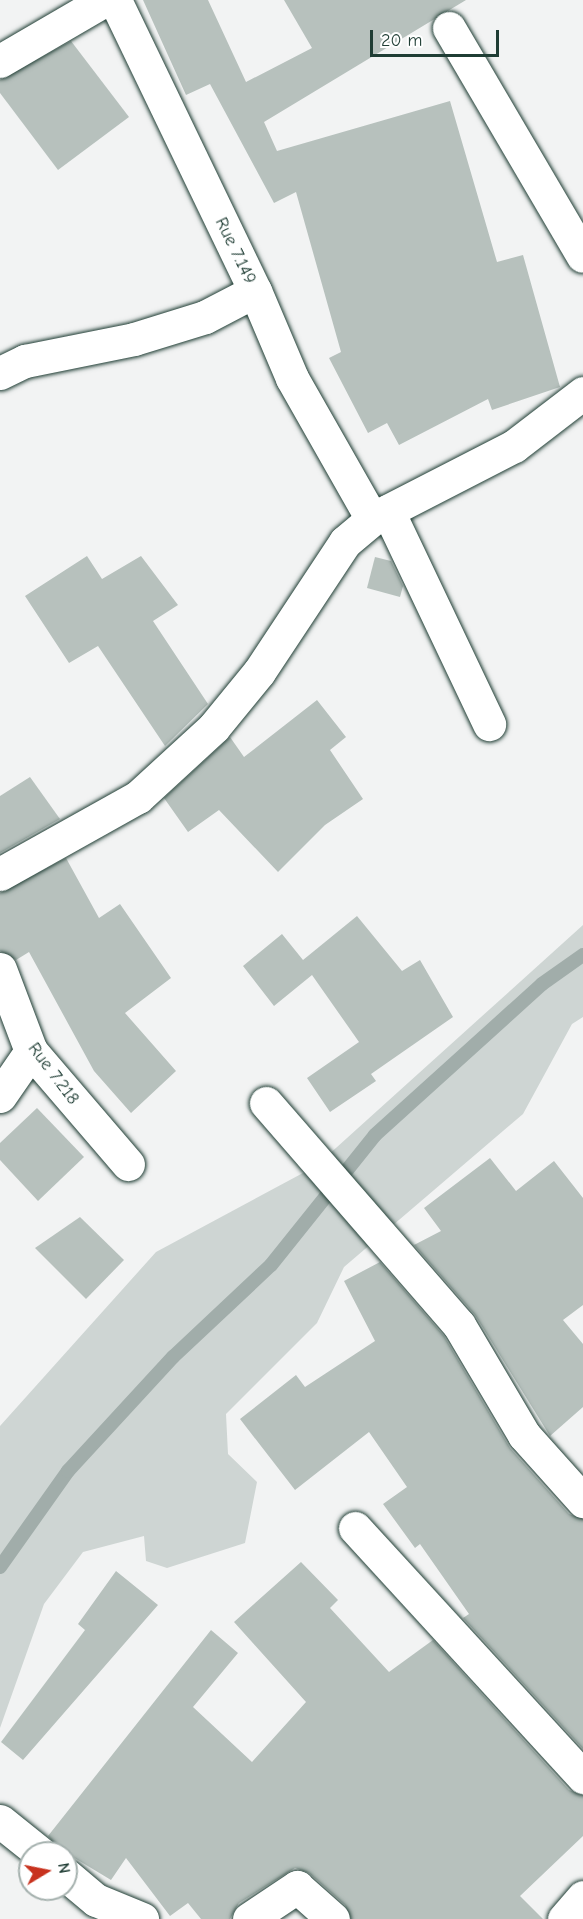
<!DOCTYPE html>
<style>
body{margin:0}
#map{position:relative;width:583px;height:1919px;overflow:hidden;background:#f2f3f3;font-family:"Comic Neue",sans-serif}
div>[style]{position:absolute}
.green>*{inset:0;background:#ced5d3}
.stream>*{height:14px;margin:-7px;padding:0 7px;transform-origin:7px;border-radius:7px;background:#a1adaa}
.building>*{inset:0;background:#b7c1bd}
.roads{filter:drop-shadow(0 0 2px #1f3d34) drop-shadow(0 0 2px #1f3d34)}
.minor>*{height:33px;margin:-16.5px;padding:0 16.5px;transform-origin:16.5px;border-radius:16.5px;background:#fff}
span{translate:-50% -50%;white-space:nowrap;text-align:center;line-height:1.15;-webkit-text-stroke:4.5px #fff;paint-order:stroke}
.street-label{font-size:18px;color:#1f3d34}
.north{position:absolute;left:18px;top:1841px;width:60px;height:60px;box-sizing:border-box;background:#fff;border:2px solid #a5b1ae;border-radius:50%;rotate:80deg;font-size:16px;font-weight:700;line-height:24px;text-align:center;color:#1f3d34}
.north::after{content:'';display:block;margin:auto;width:21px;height:27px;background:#c8321e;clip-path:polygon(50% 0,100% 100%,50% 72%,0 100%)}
.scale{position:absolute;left:370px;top:30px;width:129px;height:27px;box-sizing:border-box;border:3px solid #1f3d34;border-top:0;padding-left:8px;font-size:18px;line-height:21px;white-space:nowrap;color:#1f3d34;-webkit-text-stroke:4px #fff;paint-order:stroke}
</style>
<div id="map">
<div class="green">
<div style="clip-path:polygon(583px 925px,583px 1017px,572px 1024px,523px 1114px,344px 1267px,317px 1323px,226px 1414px,228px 1454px,257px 1482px,245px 1543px,167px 1568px,146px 1561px,144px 1536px,83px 1552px,44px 1604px,0 1728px,0 1426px,156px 1252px,316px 1166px)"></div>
</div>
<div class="stream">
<div style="left:0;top:1567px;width:118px;rotate:-54.7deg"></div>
<div style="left:68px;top:1471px;width:155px;rotate:-47.4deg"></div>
<div style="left:173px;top:1357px;width:134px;rotate:-43.2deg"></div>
<div style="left:271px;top:1265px;width:166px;rotate:-51.3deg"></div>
<div style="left:375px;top:1135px;width:225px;rotate:-42.1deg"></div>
<div style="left:542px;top:984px;width:50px;rotate:-35.3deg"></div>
</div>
<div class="building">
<div style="clip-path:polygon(143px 0,208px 0,246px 82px,312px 48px,284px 0,466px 0,264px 122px,277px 151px,450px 101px,497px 262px,523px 255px,560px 387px,492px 410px,488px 399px,399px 445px,387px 423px,368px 433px,329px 358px,341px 352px,296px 192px,274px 203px,210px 84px,186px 95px)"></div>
<div style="clip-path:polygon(71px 41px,129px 117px,58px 170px,0 93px,0 80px)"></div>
<div style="clip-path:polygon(87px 556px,102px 579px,141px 556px,178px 605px,153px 621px,208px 704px,165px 746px,98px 646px,69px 663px,25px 596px)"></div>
<div style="clip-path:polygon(375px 557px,391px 561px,403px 586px,400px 597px,367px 588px)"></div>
<div style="clip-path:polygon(317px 700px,346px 737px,330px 750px,363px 799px,325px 825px,278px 872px,219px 810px,188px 832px,164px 798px,230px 737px,244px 757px)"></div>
<div style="clip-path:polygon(30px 777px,60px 819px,0 853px,0 796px)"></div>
<div style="clip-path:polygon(66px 858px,99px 918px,120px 904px,171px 978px,125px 1013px,176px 1071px,131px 1113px,94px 1071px,29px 952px,16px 960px,0 951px,0 893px)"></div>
<div style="clip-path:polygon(357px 916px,402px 971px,420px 960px,453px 1017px,371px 1074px,376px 1081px,330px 1112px,307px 1078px,359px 1042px,312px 975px,274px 1006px,243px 966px,282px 934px,303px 960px)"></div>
<div style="clip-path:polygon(37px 1108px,84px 1157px,38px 1201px,0 1160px,0 1143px)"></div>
<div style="clip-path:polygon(490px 1158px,516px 1191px,554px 1161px,583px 1198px,583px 1305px,563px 1320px,583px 1344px,583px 1407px,550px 1436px,475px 1315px,414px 1245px,441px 1231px,424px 1208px)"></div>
<div style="clip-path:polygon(80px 1217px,124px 1260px,86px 1299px,35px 1248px)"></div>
<div style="clip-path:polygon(380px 1262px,444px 1336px,510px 1448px,569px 1514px,583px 1519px,583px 1749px,463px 1618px,469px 1614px,420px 1544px,415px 1548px,383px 1504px,407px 1487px,369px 1432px,295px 1490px,240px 1419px,296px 1375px,305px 1387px,375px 1341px,344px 1281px)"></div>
<div style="clip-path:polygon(301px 1562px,338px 1600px,330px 1608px,389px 1672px,433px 1640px,569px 1790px,583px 1795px,583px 1836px,520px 1896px,543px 1919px,351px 1919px,345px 1905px,309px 1873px,295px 1868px,239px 1903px,230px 1919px,201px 1919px,188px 1903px,170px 1916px,126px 1858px,111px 1880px,58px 1848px,48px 1836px,211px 1630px,238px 1653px,193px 1707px,252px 1762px,306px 1702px,234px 1622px)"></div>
<div style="clip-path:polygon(116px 1571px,158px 1605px,23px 1760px,1px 1742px,85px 1630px,78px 1624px)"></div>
</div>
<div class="roads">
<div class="minor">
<div style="left:449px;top:28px;width:264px;rotate:59.6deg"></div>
<div style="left:0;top:61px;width:121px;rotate:-30.2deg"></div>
<div style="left:0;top:373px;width:28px;rotate:-26deg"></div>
<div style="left:25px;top:361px;width:111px;rotate:-11.4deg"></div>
<div style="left:134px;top:339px;width:74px;rotate:-17.2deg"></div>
<div style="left:205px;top:317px;width:56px;rotate:-27.5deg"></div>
<div style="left:255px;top:291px;width:323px;rotate:-115.7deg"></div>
<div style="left:388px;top:511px;width:236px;rotate:64.6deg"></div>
<div style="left:372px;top:519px;width:160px;rotate:-27.2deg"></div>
<div style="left:514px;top:446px;width:87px;rotate:-37.5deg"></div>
<div style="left:0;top:874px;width:158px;rotate:-29.2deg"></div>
<div style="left:138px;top:797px;width:103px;rotate:-42.6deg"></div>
<div style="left:214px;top:727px;width:71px;rotate:-50.7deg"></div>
<div style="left:259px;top:672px;width:156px;rotate:-56.5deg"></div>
<div style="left:345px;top:542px;width:35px;rotate:-40deg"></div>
<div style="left:372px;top:519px;width:162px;rotate:-119.6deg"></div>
<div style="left:292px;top:378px;width:95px;rotate:-113deg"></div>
<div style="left:0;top:969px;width:88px;rotate:69.3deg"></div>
<div style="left:31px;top:1051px;width:149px;rotate:49.4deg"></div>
<div style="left:0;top:1096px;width:55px;rotate:-55.4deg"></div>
<div style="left:266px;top:1103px;width:294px;rotate:49deg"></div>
<div style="left:459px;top:1325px;width:128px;rotate:59.4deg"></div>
<div style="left:524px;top:1435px;width:89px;rotate:48.2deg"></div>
<div style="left:355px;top:1528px;width:338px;rotate:47.5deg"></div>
<div style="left:0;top:1821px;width:51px;rotate:38.7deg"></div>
<div style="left:66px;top:1875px;width:39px;rotate:40deg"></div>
<div style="left:96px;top:1900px;width:50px;rotate:22.4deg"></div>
<div style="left:249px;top:1919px;width:58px;rotate:-33.7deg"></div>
<div style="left:297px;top:1887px;width:48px;rotate:41.6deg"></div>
<div style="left:564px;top:1919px;width:29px;rotate:-49deg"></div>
</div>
</div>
<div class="street-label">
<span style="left:235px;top:251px;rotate:64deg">Rue 7.149</span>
<span style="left:53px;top:1074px;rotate:53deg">Rue 7.218</span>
</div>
<div class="north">N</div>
<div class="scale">20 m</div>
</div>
